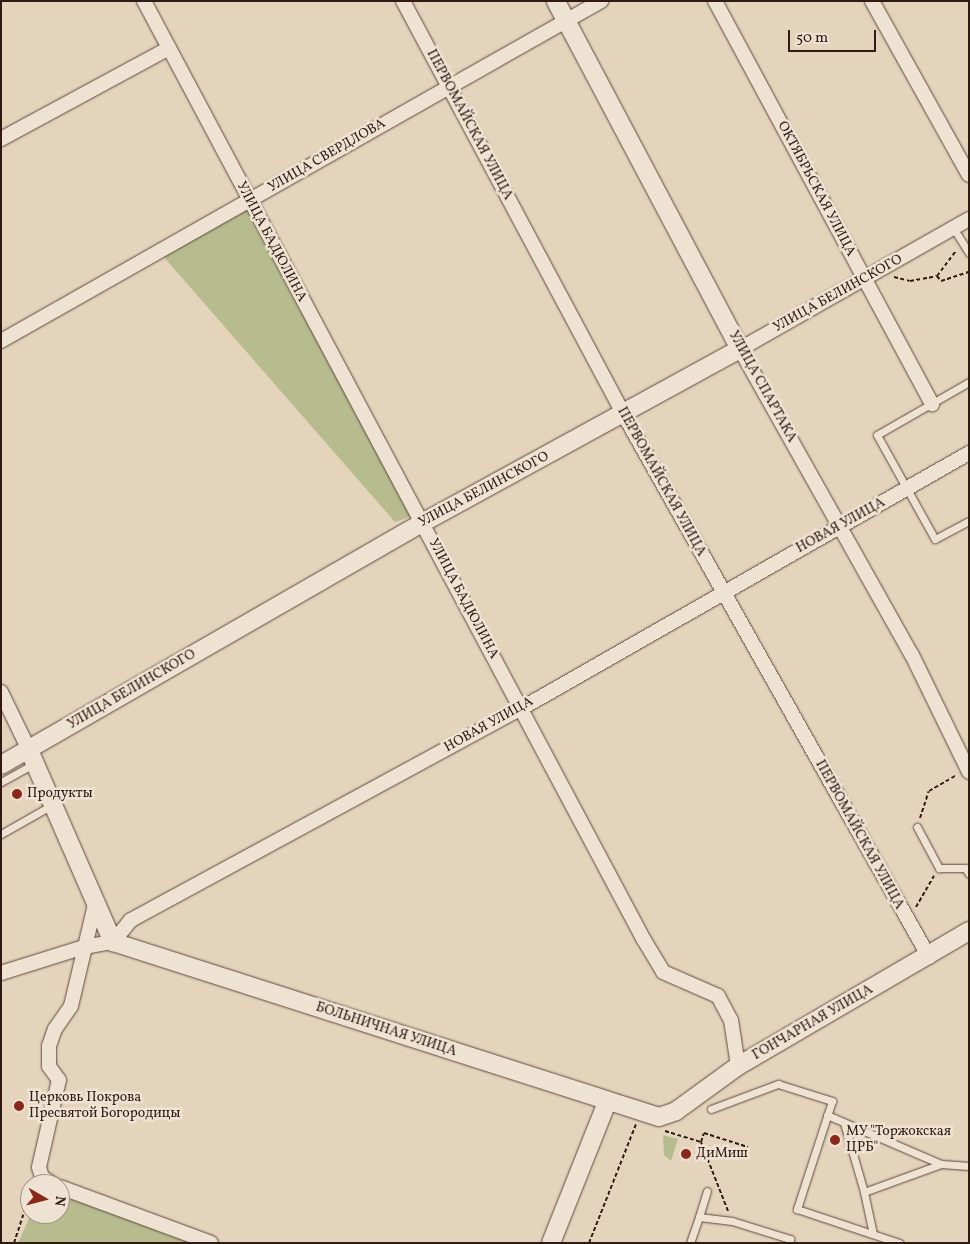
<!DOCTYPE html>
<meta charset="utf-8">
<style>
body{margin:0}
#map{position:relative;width:970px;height:1244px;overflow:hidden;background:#e5d4bc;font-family:Vollkorn,serif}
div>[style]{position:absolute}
.green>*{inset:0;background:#b7bc8e}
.path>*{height:2px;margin-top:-1px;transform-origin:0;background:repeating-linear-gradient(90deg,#301a13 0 4px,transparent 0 6.5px)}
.roads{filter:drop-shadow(0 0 1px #5d483d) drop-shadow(0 0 1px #5d483d)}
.service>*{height:7px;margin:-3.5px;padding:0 3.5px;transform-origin:3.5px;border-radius:3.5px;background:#eee3d3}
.minor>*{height:14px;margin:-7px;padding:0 7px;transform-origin:7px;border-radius:7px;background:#eee3d3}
.tertiary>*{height:18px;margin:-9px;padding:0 9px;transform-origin:9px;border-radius:9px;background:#eee3d3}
.dots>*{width:14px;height:14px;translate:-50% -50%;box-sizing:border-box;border:2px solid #eee3d3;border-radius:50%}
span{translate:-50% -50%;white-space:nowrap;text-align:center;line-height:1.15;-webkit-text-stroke:5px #eee3d3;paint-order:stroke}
.street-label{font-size:14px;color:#301a13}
.poi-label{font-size:14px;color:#301a13}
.left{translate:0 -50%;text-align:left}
.frame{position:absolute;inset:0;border:2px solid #301a13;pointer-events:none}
.north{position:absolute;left:20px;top:1174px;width:50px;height:50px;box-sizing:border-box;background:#eee3d3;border:1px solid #a29386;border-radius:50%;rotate:98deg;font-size:14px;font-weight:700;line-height:20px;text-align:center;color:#301a13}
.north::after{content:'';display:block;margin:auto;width:18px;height:22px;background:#8f2418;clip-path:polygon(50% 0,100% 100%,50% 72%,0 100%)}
.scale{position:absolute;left:788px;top:30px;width:88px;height:22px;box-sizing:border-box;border:2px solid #301a13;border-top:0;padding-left:6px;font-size:15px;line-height:18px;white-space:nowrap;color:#301a13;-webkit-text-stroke:4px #eee3d3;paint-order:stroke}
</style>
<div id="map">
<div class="green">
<div style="clip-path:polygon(245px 209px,412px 516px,395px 522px,162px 255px)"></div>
<div style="clip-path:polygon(663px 1135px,678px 1139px,671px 1161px,664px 1155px)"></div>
<div style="clip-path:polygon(60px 1195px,196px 1243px,18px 1243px,31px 1214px,60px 1214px)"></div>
</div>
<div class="path">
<div style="left:937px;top:276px;width:31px;rotate:-53deg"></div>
<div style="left:894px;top:277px;width:16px;rotate:14deg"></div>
<div style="left:910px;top:281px;width:27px;rotate:-10deg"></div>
<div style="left:937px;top:276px;width:6px;rotate:51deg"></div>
<div style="left:941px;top:281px;width:29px;rotate:-18deg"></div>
<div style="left:1px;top:733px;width:1px;rotate:90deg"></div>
<div style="left:920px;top:818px;width:28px;rotate:-72deg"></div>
<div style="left:929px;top:791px;width:32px;rotate:-30deg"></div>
<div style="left:916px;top:907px;width:36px;rotate:-60deg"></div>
<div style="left:665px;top:1131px;width:38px;rotate:17deg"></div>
<div style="left:728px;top:1211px;width:74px;rotate:-111.4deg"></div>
<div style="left:701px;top:1142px;width:9px;rotate:-72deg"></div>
<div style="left:704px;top:1133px;width:46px;rotate:17.7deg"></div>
<div style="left:14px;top:1243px;width:52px;rotate:-71.9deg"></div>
<div style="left:589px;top:1243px;width:128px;rotate:-68.4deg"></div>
</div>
<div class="roads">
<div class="service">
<div style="left:954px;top:229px;width:28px;rotate:58deg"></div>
<div style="left:969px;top:382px;width:106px;rotate:150.1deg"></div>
<div style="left:877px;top:435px;width:119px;rotate:60.9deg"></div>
<div style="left:935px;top:539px;width:38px;rotate:-28deg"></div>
<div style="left:1px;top:782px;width:38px;rotate:-29deg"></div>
<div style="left:917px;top:827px;width:47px;rotate:61.8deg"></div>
<div style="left:939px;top:868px;width:26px"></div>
<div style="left:965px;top:868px;width:7px;rotate:56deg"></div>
<div style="left:1px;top:834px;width:59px;rotate:-29.6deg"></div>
<div style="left:711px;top:1109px;width:72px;rotate:-20.5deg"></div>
<div style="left:778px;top:1084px;width:57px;rotate:17.5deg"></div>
<div style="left:832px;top:1101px;width:114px;rotate:108deg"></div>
<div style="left:797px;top:1209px;width:108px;rotate:18.4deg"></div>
<div style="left:827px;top:1115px;width:124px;rotate:23.3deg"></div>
<div style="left:941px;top:1164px;width:28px;rotate:4deg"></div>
<div style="left:844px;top:1123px;width:72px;rotate:73.8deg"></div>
<div style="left:699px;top:1217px;width:27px;rotate:-73deg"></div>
<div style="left:873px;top:1234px;width:43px;rotate:-102.1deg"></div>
<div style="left:864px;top:1192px;width:82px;rotate:-20deg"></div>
<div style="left:690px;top:1243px;width:28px;rotate:-71deg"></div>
<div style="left:699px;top:1217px;width:33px;rotate:7deg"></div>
<div style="left:732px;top:1221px;width:61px;rotate:17.2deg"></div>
<div style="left:790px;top:1239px;width:4px;rotate:104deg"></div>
</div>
<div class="minor">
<div style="left:144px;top:1px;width:1064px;rotate:61.97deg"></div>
<div style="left:644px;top:940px;width:37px;rotate:59deg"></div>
<div style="left:663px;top:972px;width:60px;rotate:23.6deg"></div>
<div style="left:718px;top:996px;width:27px;rotate:62deg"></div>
<div style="left:731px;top:1020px;width:47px;rotate:81.3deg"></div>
<div style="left:403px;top:1px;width:469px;rotate:61.9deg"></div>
<div style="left:624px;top:415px;width:622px;rotate:60.63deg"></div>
<div style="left:715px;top:1px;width:458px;rotate:61.7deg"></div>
<div style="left:872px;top:1px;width:199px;rotate:60.9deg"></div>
<div style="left:1px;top:139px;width:191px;rotate:-28.4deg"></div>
<div style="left:969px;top:219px;width:263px;rotate:150.4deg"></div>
<div style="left:740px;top:349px;width:351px;rotate:60.7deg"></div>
<div style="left:912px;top:655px;width:130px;rotate:64deg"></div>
<div style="left:1px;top:341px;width:690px;rotate:-29.54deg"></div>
<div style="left:1px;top:692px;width:64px;rotate:64.2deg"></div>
<div style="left:1px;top:973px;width:87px;rotate:-17.4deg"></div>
<div style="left:84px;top:947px;width:29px;rotate:-10deg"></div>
<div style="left:113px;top:942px;width:28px;rotate:-51deg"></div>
<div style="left:131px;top:920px;width:445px;rotate:-28.5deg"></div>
<div style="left:522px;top:708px;width:515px;rotate:-29.7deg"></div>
<div style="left:53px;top:1184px;width:13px;rotate:-148deg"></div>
<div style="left:42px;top:1177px;width:10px;rotate:-107deg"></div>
<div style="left:39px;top:1167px;width:89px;rotate:-77.1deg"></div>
<div style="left:59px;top:1080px;width:17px;rotate:-126deg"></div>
<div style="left:49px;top:1066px;width:20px;rotate:-90deg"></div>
<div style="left:49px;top:1046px;width:18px;rotate:-71deg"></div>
<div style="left:55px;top:1029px;width:28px;rotate:-55deg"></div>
<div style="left:71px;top:1006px;width:109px;rotate:-76.7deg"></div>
<div style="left:60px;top:1187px;width:161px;rotate:20.3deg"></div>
</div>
<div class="tertiary">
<div style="left:29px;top:750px;width:210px;rotate:66.4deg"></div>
<div style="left:113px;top:942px;width:573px;rotate:17.77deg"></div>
<div style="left:659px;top:1117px;width:18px;rotate:-19deg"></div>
<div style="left:676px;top:1111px;width:77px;rotate:-36deg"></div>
<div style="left:738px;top:1066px;width:268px;rotate:-30.3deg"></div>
<div style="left:1px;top:765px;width:486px;rotate:-29.9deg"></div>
<div style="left:422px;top:523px;width:362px;rotate:-28.7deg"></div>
<div style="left:740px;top:349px;width:394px;rotate:-117.9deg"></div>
<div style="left:551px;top:1243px;width:152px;rotate:-68.3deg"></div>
</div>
</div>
<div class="dots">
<div style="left:17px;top:794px;background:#8f2418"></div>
<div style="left:19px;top:1106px;background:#8f2418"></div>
<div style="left:835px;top:1140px;background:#8f2418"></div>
<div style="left:686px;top:1154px;background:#8f2418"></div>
</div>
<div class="street-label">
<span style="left:469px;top:125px;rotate:62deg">ПЕРВОМАЙСКАЯ УЛИЦА</span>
<span style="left:327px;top:156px;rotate:-30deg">УЛИЦА СВЕРДЛОВА</span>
<span style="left:816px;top:189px;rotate:62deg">ОКТЯБРЬСКАЯ УЛИЦА</span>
<span style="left:271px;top:242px;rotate:62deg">УЛИЦА БАДЮЛИНА</span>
<span style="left:838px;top:294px;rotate:-29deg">УЛИЦА БЕЛИНСКОГО</span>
<span style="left:762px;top:387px;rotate:61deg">УЛИЦА СПАРТАКА</span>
<span style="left:661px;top:482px;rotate:61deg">ПЕРВОМАЙСКАЯ УЛИЦА</span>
<span style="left:484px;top:490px;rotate:-28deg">УЛИЦА БЕЛИНСКОГО</span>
<span style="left:841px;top:526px;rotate:-29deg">НОВАЯ УЛИЦА</span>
<span style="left:463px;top:599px;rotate:62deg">УЛИЦА БАДЮЛИНА</span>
<span style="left:132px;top:690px;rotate:-30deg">УЛИЦА БЕЛИНСКОГО</span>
<span style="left:489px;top:725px;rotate:-29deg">НОВАЯ УЛИЦА</span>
<span style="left:859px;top:835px;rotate:61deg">ПЕРВОМАЙСКАЯ УЛИЦА</span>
<span style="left:813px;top:1023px;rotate:-30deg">ГОНЧАРНАЯ УЛИЦА</span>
<span style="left:386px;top:1030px;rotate:18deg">БОЛЬНИЧНАЯ УЛИЦА</span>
</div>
<div class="poi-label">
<span class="left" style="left:27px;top:794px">Продукты</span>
<span class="left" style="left:29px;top:1106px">Церковь Покрова<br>Пресвятой Богородицы</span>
<span class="left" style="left:846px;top:1140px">МУ "Торжокская<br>ЦРБ"</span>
<span class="left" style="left:696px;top:1154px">ДиМиш</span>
</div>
<div class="frame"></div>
<div class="north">N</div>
<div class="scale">50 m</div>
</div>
